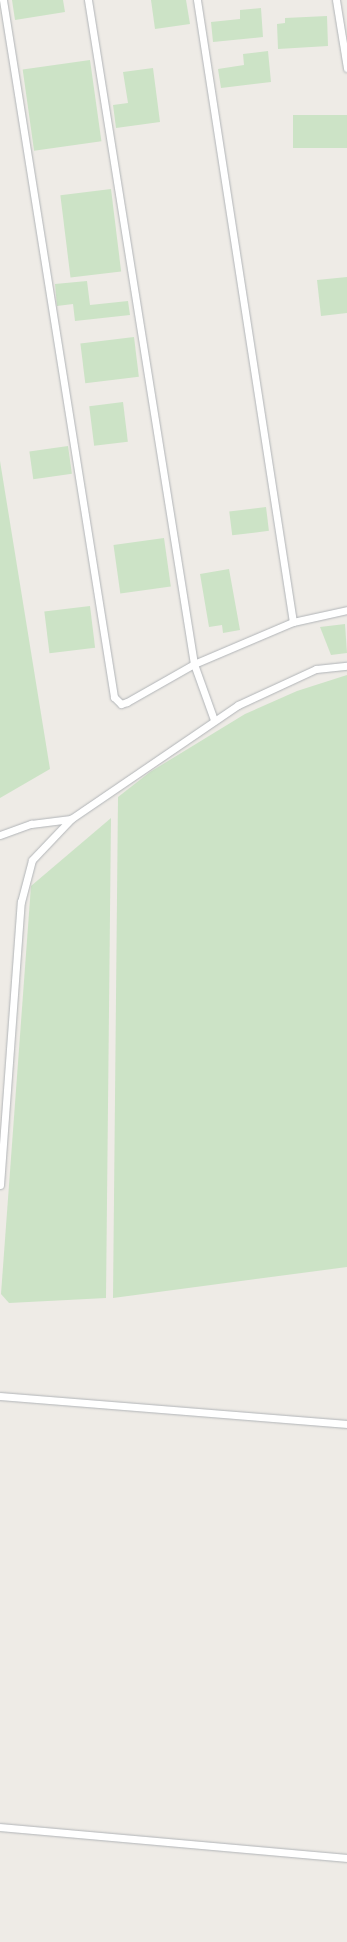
<!DOCTYPE html>
<style>
body{margin:0}
#map{position:relative;width:347px;height:1942px;overflow:hidden;background:#eeebe6;font-family:Commissioner,sans-serif}
div>[style]{position:absolute}
.green>*{inset:0;background:#cce3c6;transform-origin:0 0}
.roads{filter:drop-shadow(0 0 1px #b1b4b7) drop-shadow(0 0 1px #b1b4b7)}
.lane>*{height:7px;margin:-3.5px;padding:0 3.5px;transform-origin:3.5px;border-radius:3.5px;background:#fff}
span{translate:-50% -50%;white-space:nowrap;text-align:center;line-height:1.15;-webkit-text-stroke:4px #fff;paint-order:stroke}
</style>
<div id="map">
<div class="green">
<div style="clip-path:polygon(12px 0,63px 0,65px 12px,15px 20px)"></div>
<div style="clip-path:polygon(151px 0,186px 0,190px 24px,155px 29px)"></div>
<div style="clip-path:polygon(261px 8px,263px 37px,213px 42px,211px 22px,240px 19px,240px 10px)"></div>
<div style="clip-path:polygon(327px 16px,328px 46px,278px 49px,277px 24px,285px 23px,285px 18px)"></div>
<div style="clip-path:polygon(268px 51px,271px 82px,221px 88px,218px 69px,244px 65px,243px 54px)"></div>
<div style="left:90px;top:60px;width:82px;height:68px;rotate:82deg"></div>
<div style="clip-path:polygon(153px 68px,160px 122px,116px 128px,113px 105px,128px 103px,123px 72px)"></div>
<div style="left:347px;top:115px;width:33px;height:54px;rotate:90deg"></div>
<div style="left:111px;top:189px;width:83px;height:51px;rotate:83deg"></div>
<div style="clip-path:polygon(347px 277px,347px 313px,321px 316px,317px 280px)"></div>
<div style="clip-path:polygon(87px 281px,90px 305px,128px 301px,130px 315px,75px 321px,73px 304px,57px 306px,55px 284px)"></div>
<div style="left:134px;top:337px;width:40px;height:54px;rotate:83deg"></div>
<div style="left:123px;top:402px;width:40px;height:34px;rotate:83deg"></div>
<div style="left:68px;top:446px;width:28px;height:39px;rotate:82deg"></div>
<div style="clip-path:polygon(0 461px,50px 769px,0 798px)"></div>
<div style="left:266px;top:507px;width:24px;height:37px;rotate:83deg"></div>
<div style="left:164px;top:538px;width:49px;height:51px;rotate:82deg"></div>
<div style="clip-path:polygon(229px 569px,240px 630px,223px 633px,222px 625px,209px 627px,200px 574px)"></div>
<div style="left:90px;top:606px;width:42px;height:46px;rotate:83deg"></div>
<div style="clip-path:polygon(345px 624px,347px 653px,331px 655px,320px 627px)"></div>
<div style="clip-path:polygon(347px 675px,347px 1267px,113px 1298px,118px 797px,150px 772px,245px 714px,297px 691px)"></div>
<div style="clip-path:polygon(111px 818px,106px 1298px,9px 1303px,1px 1294px,31px 886px)"></div>
</div>
<div class="roads">
<div class="lane">
<div style="left:3px;top:0;width:706px;rotate:80.95deg"></div>
<div style="left:114px;top:697px;width:10px;rotate:45deg"></div>
<div style="left:121px;top:704px;width:6px;rotate:-18deg"></div>
<div style="left:127px;top:702px;width:77px;rotate:-29.6deg"></div>
<div style="left:194px;top:664px;width:108px;rotate:-23deg"></div>
<div style="left:88px;top:0;width:672px;rotate:80.93deg"></div>
<div style="left:194px;top:664px;width:59px;rotate:70.3deg"></div>
<div style="left:197px;top:0;width:629px;rotate:81.23deg"></div>
<div style="left:293px;top:622px;width:55px;rotate:-12.5deg"></div>
<div style="left:336px;top:0;width:69px;rotate:80.8deg"></div>
<div style="left:0;top:835px;width:33px;rotate:-20deg"></div>
<div style="left:31px;top:824px;width:40px;rotate:-7.1deg"></div>
<div style="left:0;top:1185px;width:284px;rotate:-85.8deg"></div>
<div style="left:21px;top:902px;width:43px;rotate:-75.3deg"></div>
<div style="left:32px;top:860px;width:57px;rotate:-46.4deg"></div>
<div style="left:71px;top:819px;width:202px;rotate:-34.3deg"></div>
<div style="left:238px;top:705px;width:86px;rotate:-24.8deg"></div>
<div style="left:316px;top:669px;width:31px;rotate:-6deg"></div>
<div style="left:0;top:1396px;width:348px;rotate:4.6deg"></div>
<div style="left:0;top:1827px;width:348px;rotate:5.1deg"></div>
</div>
</div>
</div>
